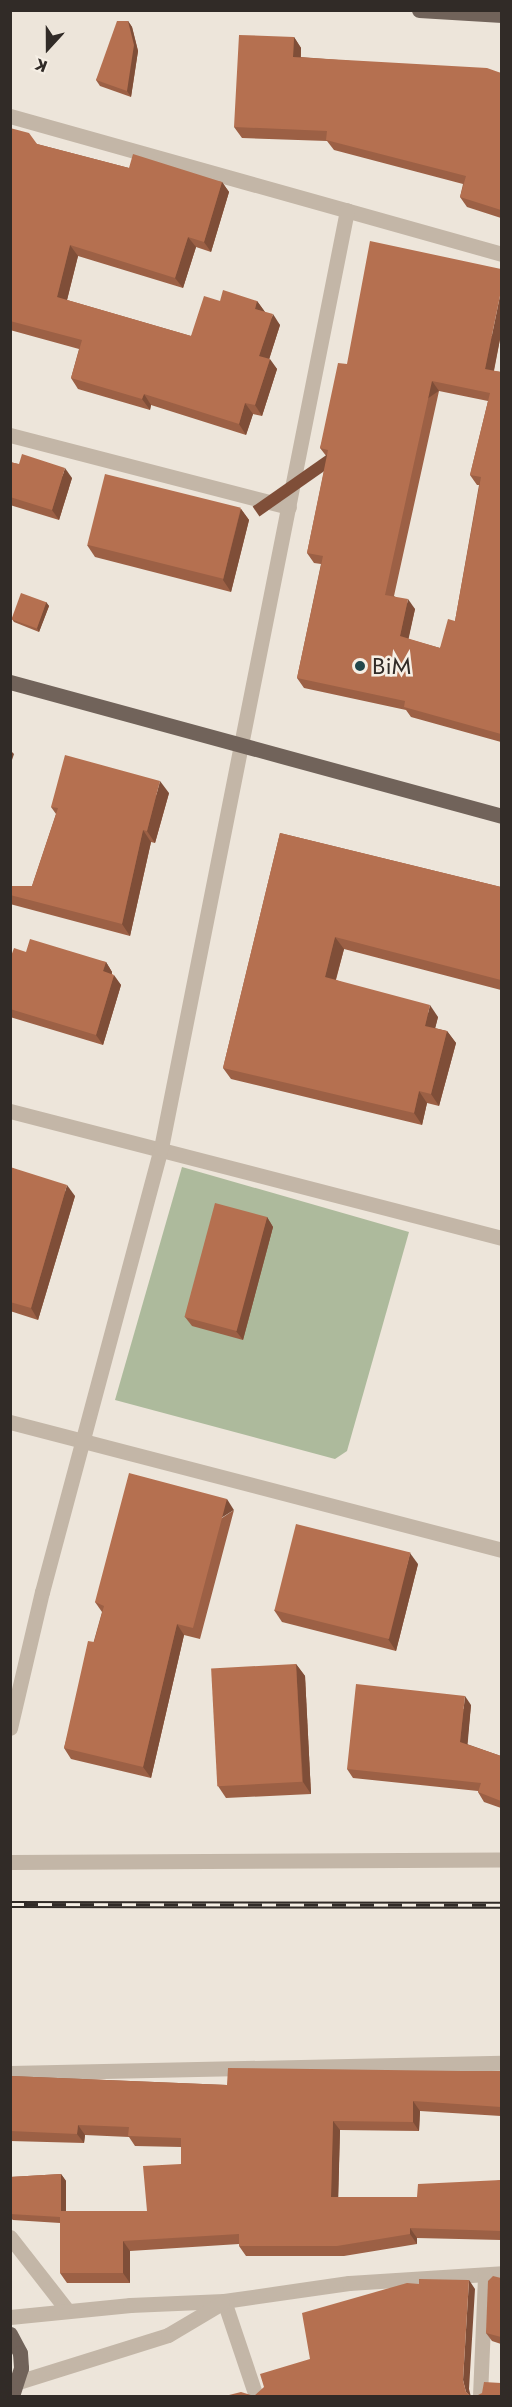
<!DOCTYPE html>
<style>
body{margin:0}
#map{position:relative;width:512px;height:2407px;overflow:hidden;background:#ede5da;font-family:Jost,sans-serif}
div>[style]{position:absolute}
.green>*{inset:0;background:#adba9c}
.minor>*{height:15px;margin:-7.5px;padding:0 7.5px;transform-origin:7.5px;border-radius:7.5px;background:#c3b6a7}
.major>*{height:15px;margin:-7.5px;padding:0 7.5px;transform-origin:7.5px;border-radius:7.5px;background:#71635a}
.rail>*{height:7px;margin-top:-3.5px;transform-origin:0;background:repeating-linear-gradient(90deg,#f6efe5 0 14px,#312b27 0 28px);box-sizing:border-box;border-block:2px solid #312b27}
.wall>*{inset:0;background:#9c6045}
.shaded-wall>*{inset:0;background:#7f4e38;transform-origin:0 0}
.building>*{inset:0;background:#b57050;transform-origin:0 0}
.dots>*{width:16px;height:16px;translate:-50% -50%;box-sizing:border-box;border:3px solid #f6efe5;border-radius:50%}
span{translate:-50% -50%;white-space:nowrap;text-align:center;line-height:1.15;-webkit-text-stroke:5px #f6efe5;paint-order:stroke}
.poi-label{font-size:24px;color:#312b27}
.left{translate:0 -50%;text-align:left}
.frame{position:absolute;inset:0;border:12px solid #312b27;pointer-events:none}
.north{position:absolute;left:18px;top:18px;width:60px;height:60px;-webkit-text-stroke:4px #f6efe5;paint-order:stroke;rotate:201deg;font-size:16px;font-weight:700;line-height:24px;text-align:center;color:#312b27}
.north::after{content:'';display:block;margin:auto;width:21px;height:27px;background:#312b27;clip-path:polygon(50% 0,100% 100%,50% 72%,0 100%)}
</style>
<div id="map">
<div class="green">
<div style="clip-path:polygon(182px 1167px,409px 1232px,347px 1451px,335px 1459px,115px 1400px)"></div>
</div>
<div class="minor">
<div style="left:10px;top:116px;width:511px;rotate:15.67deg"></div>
<div style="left:10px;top:435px;width:288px;rotate:14.5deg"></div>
<div style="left:10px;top:1111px;width:508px;rotate:14.47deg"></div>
<div style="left:10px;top:1422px;width:508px;rotate:14.58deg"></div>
<div style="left:10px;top:1728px;width:140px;rotate:-76.8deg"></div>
<div style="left:42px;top:1592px;width:460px;rotate:-75deg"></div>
<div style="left:161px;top:1148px;width:956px;rotate:-78.78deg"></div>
<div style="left:10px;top:1862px;width:492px;rotate:-0.3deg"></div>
<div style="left:10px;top:2073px;width:492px;rotate:-1.2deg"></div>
<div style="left:10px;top:2237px;width:93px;rotate:52deg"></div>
<div style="left:224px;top:2301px;width:100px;rotate:71.4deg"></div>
<div style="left:10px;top:2317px;width:121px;rotate:-5.7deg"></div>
<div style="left:130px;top:2305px;width:94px;rotate:-2.4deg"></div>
<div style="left:224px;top:2301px;width:126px;rotate:-8.2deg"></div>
<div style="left:349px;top:2283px;width:153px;rotate:-3.7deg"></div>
<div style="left:18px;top:2382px;width:157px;rotate:-17.4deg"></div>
<div style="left:168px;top:2335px;width:63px;rotate:-30.7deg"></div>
<div style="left:480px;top:2396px;width:121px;rotate:-87.6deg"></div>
</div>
<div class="major">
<div style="left:419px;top:10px;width:83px;rotate:3.4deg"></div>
<div style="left:10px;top:682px;width:510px;rotate:15.24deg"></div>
<div style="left:10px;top:2334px;width:21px;rotate:62deg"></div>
<div style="left:20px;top:2353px;width:15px;rotate:86deg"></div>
<div style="left:21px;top:2368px;width:29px;rotate:108deg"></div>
</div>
<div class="rail">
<div style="left:10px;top:1904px;width:492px;rotate:0.1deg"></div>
</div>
<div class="wall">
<div style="clip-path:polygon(128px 21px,132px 27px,138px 51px,131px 97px,100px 86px,96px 80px)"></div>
<div style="clip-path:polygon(294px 37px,301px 48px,301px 57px,501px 73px,501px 218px,467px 207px,460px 197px,463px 184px,334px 150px,327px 141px,242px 138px,234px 127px)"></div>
<div style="clip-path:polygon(10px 128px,37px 144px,129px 168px,222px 182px,229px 192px,211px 252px,196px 247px,183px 288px,78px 256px,67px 300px,191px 336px,220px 301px,257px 301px,265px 312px,280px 325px,269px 359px,277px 369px,262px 416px,253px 414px,246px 435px,151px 405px,150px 410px,78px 389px,71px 378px,79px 349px,10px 330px)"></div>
<div style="clip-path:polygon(evenodd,501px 334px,494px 371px,501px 372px,501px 742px,411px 717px,406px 710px,304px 688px,297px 678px,321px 564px,314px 563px,307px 553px,327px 457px,320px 448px,347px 364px,501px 334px,439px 391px,488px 401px,470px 475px,477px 485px,479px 485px,455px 621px,440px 648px,408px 639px,415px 609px,394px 596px,439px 391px)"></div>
<div style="clip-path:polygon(10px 462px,72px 478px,59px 520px,10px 505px)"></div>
<div style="clip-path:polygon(241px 509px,249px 520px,231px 592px,95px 557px,87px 545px)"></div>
<div style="clip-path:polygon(46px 602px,49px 606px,39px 632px,14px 622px,12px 619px)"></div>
<div style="clip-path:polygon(169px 793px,155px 843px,151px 842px,130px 936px,10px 904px,10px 886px,32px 886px,56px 814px,51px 807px)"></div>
<div style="clip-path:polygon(280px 833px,501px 887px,501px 990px,344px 949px,336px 980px,438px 1017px,435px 1028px,447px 1031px,456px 1043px,439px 1106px,427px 1103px,422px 1125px,231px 1079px,223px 1068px)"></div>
<div style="clip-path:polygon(26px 952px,106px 962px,112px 972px,112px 974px,121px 985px,103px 1045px,10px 1017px,10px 959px)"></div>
<div style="clip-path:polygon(10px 1167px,75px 1196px,38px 1320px,10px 1311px)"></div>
<div style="clip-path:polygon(267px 1217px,273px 1227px,243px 1340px,192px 1326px,185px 1317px)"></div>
<div style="clip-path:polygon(234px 1510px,200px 1639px,184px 1635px,151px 1778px,71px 1759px,64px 1748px,102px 1612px,95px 1602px)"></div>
<div style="clip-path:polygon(418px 1564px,396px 1651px,282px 1622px,274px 1610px)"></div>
<div style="clip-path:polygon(296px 1664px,305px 1676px,311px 1794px,226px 1798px,218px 1786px)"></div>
<div style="clip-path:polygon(471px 1705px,467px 1744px,501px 1756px,501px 1808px,484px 1802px,478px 1792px,478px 1791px,353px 1778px,347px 1769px)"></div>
<div style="clip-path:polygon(462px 2071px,501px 2071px,501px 2116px,420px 2111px,419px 2131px,340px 2130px,338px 2197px,417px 2197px,501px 2180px,501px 2240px,417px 2238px,417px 2244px,344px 2256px,246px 2256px,239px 2246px,239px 2244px,130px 2251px,130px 2283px,67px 2283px,60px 2273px,60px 2223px,13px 2220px,10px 2218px,10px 2177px,61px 2174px,66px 2181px,66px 2211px,147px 2211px,181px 2164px,181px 2147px,135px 2146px,129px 2137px,85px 2135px,84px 2143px,10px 2141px,10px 2076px,227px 2085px)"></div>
<div style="clip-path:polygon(501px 2278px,501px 2344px,492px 2341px,486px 2333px)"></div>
</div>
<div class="shaded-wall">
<div style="clip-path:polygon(128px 21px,132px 27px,138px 51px,131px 97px,127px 91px)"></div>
<div style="clip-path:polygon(294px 37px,301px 48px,300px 67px,293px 57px)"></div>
<div style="clip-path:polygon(222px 182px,229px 192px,211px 252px,204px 242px)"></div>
<div style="clip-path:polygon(188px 237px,196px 247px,183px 288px,175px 278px)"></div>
<div style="clip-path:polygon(70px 245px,78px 256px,65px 308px,57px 297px)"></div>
<div style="clip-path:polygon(501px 291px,501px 334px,492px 379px,485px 369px)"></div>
<div style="clip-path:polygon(257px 301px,265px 312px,255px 309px)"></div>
<div style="clip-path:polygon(273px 314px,280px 325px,267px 366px,259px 356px)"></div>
<div style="clip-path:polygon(270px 359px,277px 369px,262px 416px,255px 405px)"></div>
<div style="left:432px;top:381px;width:12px;height:219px;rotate:55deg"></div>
<div style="clip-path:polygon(144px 394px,151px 405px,150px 410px,142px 399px)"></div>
<div style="clip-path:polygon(245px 403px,253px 414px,246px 435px,239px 424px)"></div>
<div style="clip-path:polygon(65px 468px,72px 478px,59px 520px,52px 510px)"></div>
<div style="clip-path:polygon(241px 509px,249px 520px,231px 592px,223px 580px)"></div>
<div style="clip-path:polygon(408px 599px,415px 609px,407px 646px,400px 636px)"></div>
<div style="clip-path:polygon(46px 602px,49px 606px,39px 632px,37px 628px)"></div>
<div style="clip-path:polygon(10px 750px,14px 754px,10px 766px)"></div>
<div style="clip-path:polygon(160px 781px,169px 793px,155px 843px,147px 831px)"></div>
<div style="clip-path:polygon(143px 830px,151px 842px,130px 936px,122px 924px)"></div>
<div style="clip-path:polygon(335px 937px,344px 949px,333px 989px,325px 977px)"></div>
<div style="clip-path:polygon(106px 962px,112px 972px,110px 981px,103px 971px)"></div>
<div style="clip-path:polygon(114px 975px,121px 985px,103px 1045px,96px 1035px)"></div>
<div style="clip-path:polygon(430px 1005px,438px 1017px,433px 1037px,425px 1026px)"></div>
<div style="clip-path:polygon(447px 1031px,456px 1043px,439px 1106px,431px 1094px)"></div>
<div style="clip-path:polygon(419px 1091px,427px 1103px,422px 1125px,414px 1113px)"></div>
<div style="clip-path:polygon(67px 1185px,75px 1196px,38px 1320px,31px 1308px)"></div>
<div style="clip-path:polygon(267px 1217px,273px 1227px,243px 1340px,236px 1331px)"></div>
<div style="left:227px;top:1499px;width:13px;height:133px;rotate:58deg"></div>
<div style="clip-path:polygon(410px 1553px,418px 1564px,396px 1651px,388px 1639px)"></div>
<div style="clip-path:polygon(177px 1624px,184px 1635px,151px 1778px,143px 1767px)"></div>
<div style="clip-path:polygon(296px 1664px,305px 1676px,311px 1794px,303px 1782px)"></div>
<div style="clip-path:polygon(465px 1696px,471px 1705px,467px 1751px,460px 1742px)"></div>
<div style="clip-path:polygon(413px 2101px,420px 2111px,419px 2131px,413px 2122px)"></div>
<div style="clip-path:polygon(333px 2121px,340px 2130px,338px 2207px,331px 2197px)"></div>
<div style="clip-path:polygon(78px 2125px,85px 2135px,84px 2143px,77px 2134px)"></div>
<div style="clip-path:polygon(61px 2174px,66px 2181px,66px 2224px,61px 2217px)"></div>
<div style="clip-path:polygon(410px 2228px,417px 2238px,417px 2244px,410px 2234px)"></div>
<div style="clip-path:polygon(123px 2241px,130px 2251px,130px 2283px,123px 2273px)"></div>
<div style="clip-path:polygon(469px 2280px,475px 2289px,469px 2389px,471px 2397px,466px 2392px,463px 2380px)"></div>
</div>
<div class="building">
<div style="clip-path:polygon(117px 21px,128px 21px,134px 45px,127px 91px,96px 80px)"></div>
<div style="clip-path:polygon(239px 35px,294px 37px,293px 57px,487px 68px,501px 73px,501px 210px,460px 197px,466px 176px,326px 140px,327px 131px,234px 127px)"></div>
<div style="clip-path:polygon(10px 128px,29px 133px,37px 144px,129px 168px,133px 154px,222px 182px,204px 242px,188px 237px,175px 278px,70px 245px,57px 297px,191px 336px,204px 296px,220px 301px,223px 290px,257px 301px,255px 309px,273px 314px,259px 356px,270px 359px,255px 405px,245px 403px,239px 424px,144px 394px,142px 399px,71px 378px,82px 340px,10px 321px)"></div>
<div style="clip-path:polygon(evenodd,370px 241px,501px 269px,501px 291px,485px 369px,501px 372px,501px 734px,404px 707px,405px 701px,297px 678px,323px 556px,307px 553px,328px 450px,320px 448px,338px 363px,347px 364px,370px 241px,432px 381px,490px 393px,470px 475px,481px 477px,455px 621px,448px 619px,440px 648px,400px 636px,408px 599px,385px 595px,432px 381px)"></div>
<div style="clip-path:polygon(22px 454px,65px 468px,52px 510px,10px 497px,10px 462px,19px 464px)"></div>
<div style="left:105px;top:474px;width:140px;height:73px;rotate:14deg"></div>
<div style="left:21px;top:593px;width:27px;height:28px;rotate:20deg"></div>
<div style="clip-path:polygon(65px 755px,160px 781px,147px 831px,143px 830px,122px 924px,10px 895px,10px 886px,32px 886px,58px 808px,51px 807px)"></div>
<div style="clip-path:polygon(280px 833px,501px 887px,501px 980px,335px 937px,325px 977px,430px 1005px,425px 1026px,447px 1031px,431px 1094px,419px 1091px,414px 1113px,223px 1068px)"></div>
<div style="clip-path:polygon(30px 939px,106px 962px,103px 971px,114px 975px,96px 1035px,10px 1009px,10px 959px,14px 948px,26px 952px)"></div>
<div style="clip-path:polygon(10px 1167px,67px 1185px,31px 1308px,10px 1302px)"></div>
<div style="left:215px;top:1203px;width:54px;height:118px;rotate:15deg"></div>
<div style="clip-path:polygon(129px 1473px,227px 1499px,193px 1628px,177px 1624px,143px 1767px,64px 1748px,88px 1641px,94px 1642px,104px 1606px,95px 1602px)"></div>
<div style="left:296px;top:1524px;width:118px;height:89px;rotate:14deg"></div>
<div style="left:296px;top:1664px;width:118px;height:85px;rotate:87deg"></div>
<div style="clip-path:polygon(356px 1684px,465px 1696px,460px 1742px,501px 1756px,501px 1801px,478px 1792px,481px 1783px,347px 1769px)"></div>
<div style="clip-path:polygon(228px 2068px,462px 2071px,501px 2071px,501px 2107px,413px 2101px,413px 2122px,333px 2121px,331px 2197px,417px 2197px,418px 2184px,501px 2180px,501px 2231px,410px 2228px,410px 2234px,337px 2246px,239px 2246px,239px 2234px,123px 2241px,123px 2273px,60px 2273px,60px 2211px,147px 2211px,143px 2166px,181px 2164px,181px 2138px,128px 2136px,129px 2127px,78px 2125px,77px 2134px,10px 2131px,10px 2076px,227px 2085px)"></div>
<div style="clip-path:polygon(61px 2174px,61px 2211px,60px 2211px,60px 2217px,10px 2214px,10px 2177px)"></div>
<div style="clip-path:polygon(493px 2276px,501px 2278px,501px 2337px,486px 2333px,488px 2281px)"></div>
<div style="clip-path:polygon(419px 2279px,469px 2280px,463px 2380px,466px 2392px,472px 2397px,221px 2397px,241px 2392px,254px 2396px,264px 2387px,260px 2374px,310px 2359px,302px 2313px,407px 2283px,419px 2284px)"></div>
<div style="clip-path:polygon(484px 2382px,501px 2383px,501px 2397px,474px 2397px,482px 2393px)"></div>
</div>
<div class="dots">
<div style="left:360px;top:666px;background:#22474c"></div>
</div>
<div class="poi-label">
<span class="left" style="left:372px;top:666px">BiM</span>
</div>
<div class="frame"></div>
<div class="north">K</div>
</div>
